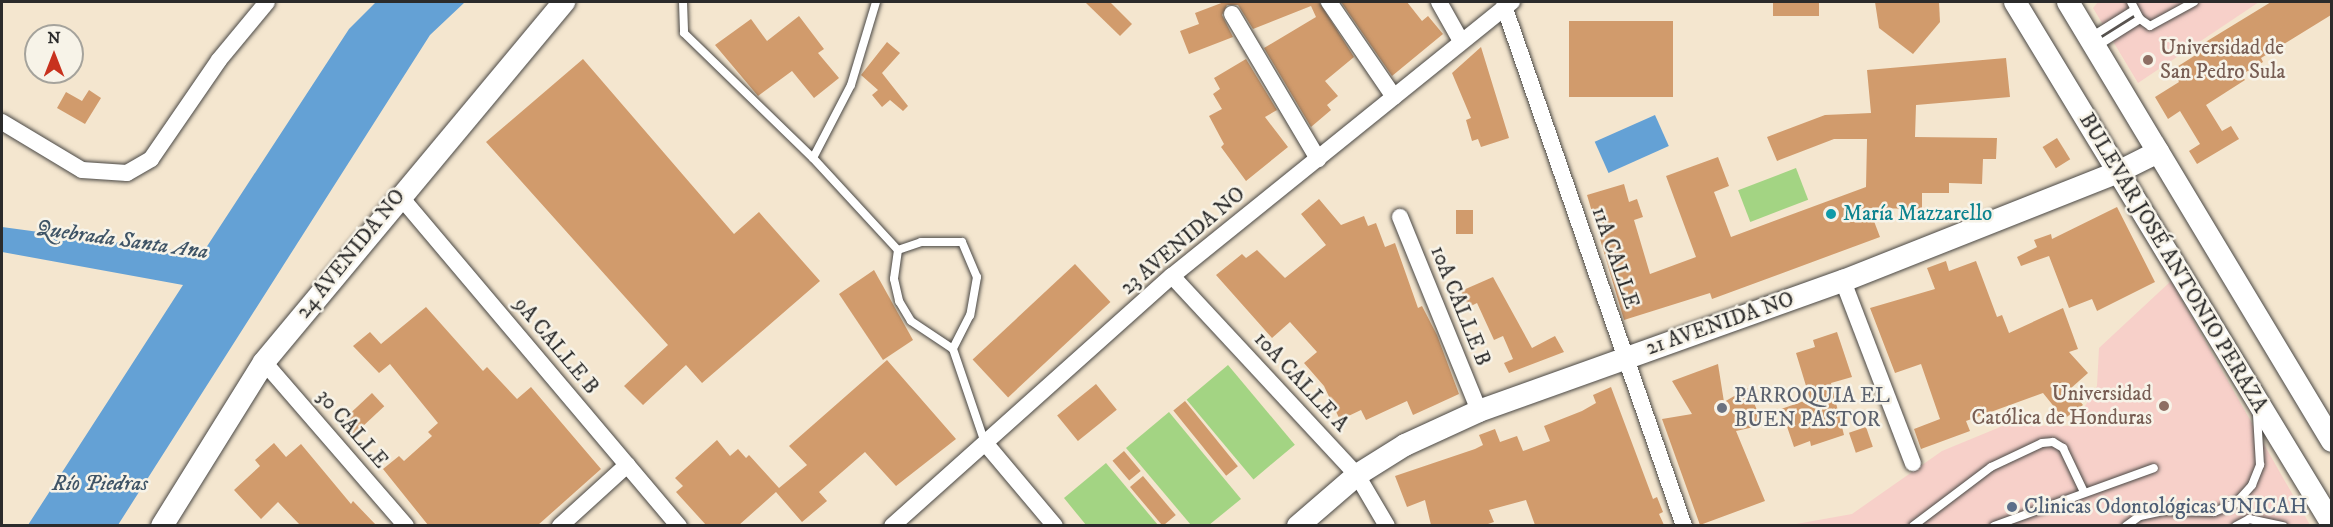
<!DOCTYPE html>
<meta charset="utf-8">
<style>
body{margin:0}
#map{position:relative;width:2333px;height:527px;overflow:hidden;background:#f4e6cf;font-family:"IM FELL DW Pica",serif}
div>[style]{position:absolute}
.built>*{inset:0;background:#f7d0c9}
.green>*{inset:0;background:#a3d483;transform-origin:0 0}
.water>*{inset:0;background:#64a1d5;transform-origin:0 0}
.building>*{inset:0;background:#d19b6c;transform-origin:0 0}
.roads{filter:drop-shadow(0 0 2px #494744) drop-shadow(0 0 2px #494744)}
.lane>*{height:8px;margin:-4px;padding:0 4px;transform-origin:4px;border-radius:4px;background:#fff}
.street>*{height:16px;margin:-8px;padding:0 8px;transform-origin:8px;border-radius:8px;background:#fff}
.secondary>*{height:22px;margin:-11px;padding:0 11px;transform-origin:11px;border-radius:11px;background:#fff}
.dots>*{width:16px;height:16px;translate:-50% -50%;box-sizing:border-box;border:3px solid #f7f3e8;border-radius:50%}
span{translate:-50% -50%;white-space:nowrap;text-align:center;line-height:1.15;-webkit-text-stroke:5px #f7f3e8;paint-order:stroke}
.education-label{font-size:21px;color:#785e54}
.left{translate:0 -50%;text-align:left}
.right{translate:-100% -50%;text-align:right}
.culture-label{font-size:21px;color:#0d838f}
.street-label{font-size:21px;color:#2b2b2b}
.worship-label{font-size:21px;color:#5b616d}
.service-label{font-size:21px;color:#4e5e75}
.water-label{font-size:22px;color:#3f5466;font-style:italic}
.frame{position:absolute;inset:0;border:3px solid #2b2b2b;pointer-events:none}
.north{position:absolute;left:24px;top:24px;width:60px;height:60px;box-sizing:border-box;background:#f7f3e8;border:2px solid #a5a39c;border-radius:50%;rotate:0deg;font-size:16px;font-weight:700;line-height:24px;text-align:center;color:#2b2b2b}
.north::after{content:'';display:block;margin:auto;width:21px;height:27px;background:#c8321e;clip-path:polygon(50% 0,100% 100%,50% 72%,0 100%)}
</style>
<div id="map">
<div class="built">
<div style="clip-path:polygon(2098px 2px,2259px 2px,2138px 83px,2093px 8px)"></div>
<div style="clip-path:polygon(2171px 281px,2310px 525px,1785px 526px,1852px 514px,1942px 451px,2005px 425px,2073px 426px,2097px 386px,2099px 348px)"></div>
</div>
<div class="green">
<div style="left:1796px;top:168px;width:34px;height:62px;rotate:69deg"></div>
<div style="left:1228px;top:365px;width:104px;height:54px;rotate:50deg"></div>
<div style="clip-path:polygon(1169px 412px,1241px 499px,1209px 525px,1191px 525px,1126px 448px)"></div>
<div style="clip-path:polygon(1106px 463px,1158px 525px,1086px 525px,1064px 498px)"></div>
</div>
<div class="water">
<div style="clip-path:polygon(376px 2px,465px 2px,430px 35px,118px 525px,28px 525px,183px 285px,2px 252px,2px 227px,202px 254px,349px 29px)"></div>
<div style="left:1655px;top:115px;width:34px;height:66px;rotate:66deg"></div>
</div>
<div class="building">
<div style="clip-path:polygon(1085px 2px,1110px 2px,1132px 24px,1120px 36px)"></div>
<div style="clip-path:polygon(1224px 2px,1319px 2px,1354px 57px,1325px 81px,1338px 96px,1327px 105px,1331px 110px,1311px 127px,1264px 48px,1316px 17px,1311px 6px,1253px 29px,1238px 5px,1227px 5px,1222px 15px,1233px 37px,1189px 54px,1180px 31px,1199px 24px,1195px 13px)"></div>
<div style="clip-path:polygon(1341px 2px,1407px 2px,1422px 21px,1428px 16px,1443px 34px,1392px 76px)"></div>
<div style="left:1773px;top:2px;width:46px;height:14px"></div>
<div style="clip-path:polygon(1875px 2px,1939px 2px,1940px 22px,1913px 54px,1879px 28px)"></div>
<div style="clip-path:polygon(2271px 2px,2331px 2px,2331px 15px,2261px 58px,2263px 62px,2241px 75px,2245px 80px,2206px 105px,2222px 131px,2231px 126px,2239px 139px,2197px 164px,2189px 151px,2200px 144px,2180px 111px,2168px 119px,2155px 97px,2179px 82px,2172px 70px,2202px 51px,2199px 46px)"></div>
<div style="clip-path:polygon(799px 16px,824px 49px,818px 53px,839px 78px,814px 98px,792px 71px,758px 96px,715px 45px,751px 19px,767px 41px)"></div>
<div style="left:1569px;top:21px;width:104px;height:76px"></div>
<div style="clip-path:polygon(887px 42px,900px 53px,882px 73px,908px 106px,903px 111px,890px 100px,882px 107px,872px 95px,878px 90px,861px 75px)"></div>
<div style="clip-path:polygon(1481px 47px,1509px 138px,1481px 147px,1478px 139px,1472px 141px,1466px 120px,1471px 118px,1452px 73px)"></div>
<div style="clip-path:polygon(2006px 58px,2010px 97px,1916px 105px,1915px 137px,1997px 138px,1996px 159px,1983px 159px,1982px 184px,1949px 183px,1949px 193px,1922px 193px,1922px 209px,1869px 208px,1880px 237px,1712px 299px,1710px 293px,1624px 320px,1587px 195px,1624px 184px,1629px 202px,1637px 199px,1643px 217px,1634px 220px,1650px 274px,1696px 257px,1666px 176px,1718px 157px,1729px 186px,1714px 192px,1731px 237px,1866px 187px,1867px 139px,1834px 139px,1777px 161px,1767px 137px,1825px 115px,1871px 113px,1867px 70px)"></div>
<div style="clip-path:polygon(583px 59px,734px 234px,759px 212px,820px 281px,702px 383px,686px 365px,643px 405px,624px 386px,668px 345px,486px 142px)"></div>
<div style="clip-path:polygon(1246px 59px,1277px 110px,1265px 117px,1288px 147px,1246px 181px,1221px 147px,1224px 144px,1209px 116px,1222px 109px,1213px 94px,1220px 89px,1214px 78px)"></div>
<div style="clip-path:polygon(89px 90px,101px 98px,85px 124px,57px 108px,66px 92px,82px 101px)"></div>
<div style="left:2057px;top:138px;width:25px;height:17px;rotate:58deg"></div>
<div style="clip-path:polygon(1319px 199px,1341px 225px,1364px 216px,1368px 226px,1376px 223px,1385px 247px,1395px 243px,1418px 308px,1422px 306px,1437px 335px,1459px 394px,1413px 415px,1407px 401px,1366px 420px,1361px 410px,1340px 420px,1324px 386px,1304px 363px,1317px 352px,1290px 322px,1272px 338px,1216px 275px,1242px 254px,1246px 258px,1257px 250px,1285px 278px,1326px 245px,1301px 214px)"></div>
<div style="clip-path:polygon(2117px 207px,2155px 282px,2097px 311px,2092px 299px,2069px 308px,2049px 256px,2021px 266px,2017px 257px,2037px 247px,2034px 240px,2051px 234px,2052px 239px)"></div>
<div style="left:1456px;top:210px;width:17px;height:24px"></div>
<div style="clip-path:polygon(1946px 261px,1949px 271px,1976px 261px,1997px 317px,2002px 315px,2009px 333px,2063px 308px,2078px 349px,2069px 352px,2088px 373px,2070px 389px,2083px 405px,2064px 419px,2043px 393px,1966px 421px,1970px 431px,1921px 449px,1914px 429px,1940px 419px,1921px 364px,1895px 373px,1870px 308px,1935px 289px,1927px 268px)"></div>
<div style="left:1075px;top:264px;width:52px;height:140px;rotate:47deg"></div>
<div style="clip-path:polygon(874px 270px,913px 340px,883px 360px,839px 294px)"></div>
<div style="clip-path:polygon(1493px 277px,1532px 348px,1555px 336px,1564px 352px,1509px 373px,1504px 363px,1513px 359px,1503px 336px,1494px 340px,1477px 303px,1469px 307px,1461px 291px)"></div>
<div style="clip-path:polygon(426px 307px,483px 371px,487px 367px,517px 399px,531px 387px,601px 469px,538px 525px,428px 525px,383px 469px,399px 456px,404px 461px,432px 436px,428px 432px,438px 423px,390px 364px,379px 373px,353px 346px,370px 332px,381px 344px)"></div>
<div style="clip-path:polygon(1837px 332px,1852px 377px,1831px 383px,1844px 435px,1811px 446px,1810px 441px,1794px 447px,1781px 409px,1810px 399px,1796px 353px,1815px 347px,1813px 340px)"></div>
<div style="clip-path:polygon(887px 360px,956px 439px,896px 486px,865px 452px,819px 492px,827px 501px,802px 522px,776px 492px,739px 525px,706px 525px,676px 492px,683px 486px,675px 478px,717px 440px,730px 456px,738px 449px,746px 458px,749px 455px,779px 488px,807px 465px,789px 446px)"></div>
<div style="clip-path:polygon(1718px 364px,1724px 402px,1748px 388px,1763px 425px,1736px 431px,1765px 501px,1700px 525px,1662px 419px,1692px 414px,1672px 381px)"></div>
<div style="left:1096px;top:384px;width:33px;height:50px;rotate:51deg"></div>
<div style="clip-path:polygon(1611px 387px,1653px 499px,1657px 497px,1663px 512px,1659px 514px,1664px 525px,1535px 525px,1526px 500px,1489px 510px,1494px 522px,1485px 525px,1431px 525px,1425px 500px,1407px 507px,1395px 476px,1475px 449px,1483px 445px,1479px 435px,1495px 429px,1500px 442px,1517px 436px,1523px 451px,1550px 441px,1544px 426px,1582px 411px,1596px 403px,1593px 395px)"></div>
<div style="left:372px;top:393px;width:18px;height:44px;rotate:47deg"></div>
<div style="left:1185px;top:401px;width:84px;height:15px;rotate:51deg"></div>
<div style="left:1866px;top:427px;width:21px;height:18px;rotate:71deg"></div>
<div style="clip-path:polygon(274px 443px,286px 457px,301px 444px,351px 504px,353px 501px,376px 525px,300px 525px,278px 502px,261px 519px,234px 490px,260px 466px,255px 460px)"></div>
<div style="left:1124px;top:451px;width:26px;height:15px;rotate:50deg"></div>
<div style="left:1143px;top:476px;width:51px;height:17px;rotate:50deg"></div>
</div>
<div class="roads">
<div class="lane">
<div style="left:683px;top:2px;width:31px;rotate:88deg"></div>
<div style="left:684px;top:33px;width:180px;rotate:44.1deg"></div>
<div style="left:813px;top:158px;width:125px;rotate:47.3deg"></div>
<div style="left:898px;top:250px;width:24px;rotate:-19deg"></div>
<div style="left:921px;top:242px;width:41px"></div>
<div style="left:962px;top:242px;width:38px;rotate:67deg"></div>
<div style="left:977px;top:277px;width:39px;rotate:100deg"></div>
<div style="left:970px;top:315px;width:38px;rotate:117deg"></div>
<div style="left:953px;top:349px;width:99px;rotate:71.2deg"></div>
<div style="left:2131px;top:2px;width:19px;rotate:62deg"></div>
<div style="left:2140px;top:19px;width:12px;rotate:35deg"></div>
<div style="left:2150px;top:26px;width:50px;rotate:-28.6deg"></div>
<div style="left:2091px;top:37px;width:51px;rotate:-32.1deg"></div>
<div style="left:2097px;top:46px;width:51px;rotate:-32.1deg"></div>
<div style="left:813px;top:158px;width:82px;rotate:-62.5deg"></div>
<div style="left:851px;top:85px;width:87px;rotate:-73.2deg"></div>
<div style="left:898px;top:250px;width:29px;rotate:98deg"></div>
<div style="left:894px;top:279px;width:23px;rotate:77deg"></div>
<div style="left:899px;top:301px;width:23px;rotate:59deg"></div>
<div style="left:911px;top:321px;width:50px;rotate:33.7deg"></div>
<div style="left:1913px;top:526px;width:98px;rotate:-37.1deg"></div>
<div style="left:1991px;top:467px;width:56px;rotate:-25.2deg"></div>
<div style="left:2042px;top:443px;width:11px;rotate:-5deg"></div>
<div style="left:2053px;top:442px;width:12px;rotate:31deg"></div>
<div style="left:2063px;top:448px;width:49px;rotate:64.5deg"></div>
<div style="left:1994px;top:526px;width:170px;rotate:-19.9deg"></div>
<div style="left:2126px;top:526px;width:17px;rotate:-36deg"></div>
<div style="left:2140px;top:516px;width:25px;rotate:-12deg"></div>
<div style="left:2164px;top:511px;width:50px;rotate:1.1deg"></div>
<div style="left:2214px;top:512px;width:24px;rotate:-22deg"></div>
<div style="left:2236px;top:503px;width:24px;rotate:-48deg"></div>
<div style="left:2252px;top:485px;width:22px;rotate:-68deg"></div>
<div style="left:2260px;top:465px;width:50px;rotate:-93.4deg"></div>
<div style="left:2236px;top:526px;width:15px;rotate:-28deg"></div>
<div style="left:2249px;top:519px;width:35px;rotate:12deg"></div>
</div>
<div class="street">
<div style="left:1329px;top:2px;width:115px;rotate:55.6deg"></div>
<div style="left:1439px;top:2px;width:45px;rotate:60.6deg"></div>
<div style="left:1504px;top:6px;width:550px;rotate:70.91deg"></div>
<div style="left:1232px;top:14px;width:169px;rotate:59.3deg"></div>
<div style="left:2px;top:122px;width:93px;rotate:31deg"></div>
<div style="left:82px;top:170px;width:45px;rotate:3.8deg"></div>
<div style="left:127px;top:173px;width:28px;rotate:-30deg"></div>
<div style="left:151px;top:159px;width:120px;rotate:-55.5deg"></div>
<div style="left:219px;top:60px;width:75px;rotate:-50.4deg"></div>
<div style="left:399px;top:195px;width:434px;rotate:49.8deg"></div>
<div style="left:1400px;top:217px;width:209px;rotate:67.8deg"></div>
<div style="left:1172px;top:276px;width:272px;rotate:47.1deg"></div>
<div style="left:1357px;top:475px;width:59px;rotate:59.5deg"></div>
<div style="left:1843px;top:281px;width:195px;rotate:69deg"></div>
<div style="left:264px;top:362px;width:217px;rotate:49.1deg"></div>
<div style="left:986px;top:444px;width:107px;rotate:49.9deg"></div>
<div style="left:560px;top:526px;width:91px;rotate:-42.3deg"></div>
<div style="left:892px;top:526px;width:375px;rotate:-41.8deg"></div>
<div style="left:1172px;top:276px;width:437px;rotate:-38.9deg"></div>
</div>
<div class="secondary">
<div style="left:2015px;top:2px;width:611px;rotate:58.73deg"></div>
<div style="left:2068px;top:2px;width:512px;rotate:58.98deg"></div>
<div style="left:162px;top:526px;width:193px;rotate:-58.1deg"></div>
<div style="left:264px;top:362px;width:469px;rotate:-50.2deg"></div>
<div style="left:1298px;top:526px;width:78px;rotate:-40.8deg"></div>
<div style="left:1357px;top:475px;width:57px;rotate:-32deg"></div>
<div style="left:1405px;top:445px;width:81px;rotate:-24.7deg"></div>
<div style="left:1479px;top:411px;width:387px;rotate:-19.7deg"></div>
<div style="left:1843px;top:281px;width:296px;rotate:-21.6deg"></div>
<div style="left:2118px;top:172px;width:45px;rotate:-26.6deg"></div>
</div>
</div>
<div class="dots">
<div style="left:2148px;top:60px;background:#8d6e63"></div>
<div style="left:1831px;top:214px;background:#0f9aa8"></div>
<div style="left:2164px;top:406px;background:#8d6e63"></div>
<div style="left:1722px;top:408px;background:#6b7280"></div>
<div style="left:2012px;top:507px;background:#5c6f8a"></div>
</div>
<div class="education-label">
<span class="left" style="left:2160px;top:60px">Universidad de<br>San Pedro Sula</span>
<span class="right" style="left:2152px;top:406px">Universidad<br>Católica de Honduras</span>
</div>
<div class="culture-label">
<span class="left" style="left:1843px;top:214px">María Mazzarello</span>
</div>
<div class="street-label">
<span style="left:1183px;top:241px;rotate:-40deg">23 AVENIDA NO</span>
<span style="left:351px;top:254px;rotate:-51deg">24 AVENIDA NO</span>
<span style="left:1615px;top:258px;rotate:71deg">11A CALLE</span>
<span style="left:2173px;top:263px;rotate:59deg">BULEVAR JOSÉ ANTONIO PERAZA</span>
<span style="left:1460px;top:306px;rotate:68deg">10A CALLE B</span>
<span style="left:1720px;top:324px;rotate:-19deg">21 AVENIDA NO</span>
<span style="left:556px;top:346px;rotate:50deg">9A CALLE B</span>
<span style="left:1301px;top:382px;rotate:47deg">10A CALLE A</span>
<span style="left:352px;top:429px;rotate:49deg">30 CALLE</span>
</div>
<div class="worship-label">
<span class="left" style="left:1734px;top:408px">PARROQUIA EL<br>BUEN PASTOR</span>
</div>
<div class="service-label">
<span class="left" style="left:2024px;top:507px">Clinicas Odontológicas UNICAH</span>
</div>
<div class="water-label">
<span style="left:122px;top:240px;rotate:8deg">Quebrada Santa Ana</span>
<span style="left:100px;top:484px">Río Piedras</span>
</div>
<div class="frame"></div>
<div class="north">N</div>
</div>
